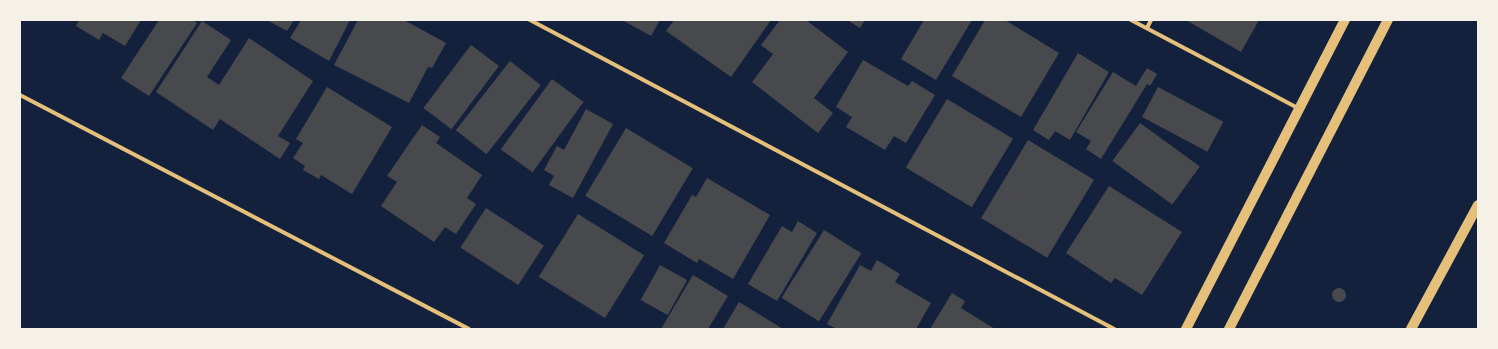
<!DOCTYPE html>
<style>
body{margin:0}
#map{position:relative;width:1498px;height:349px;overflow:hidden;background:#14213d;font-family:"Libre Baskerville",serif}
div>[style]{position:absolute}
.building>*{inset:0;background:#48494c;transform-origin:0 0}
.round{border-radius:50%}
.minor>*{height:4px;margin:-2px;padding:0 2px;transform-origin:2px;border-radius:2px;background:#e5c07b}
.primary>*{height:10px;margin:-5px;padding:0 5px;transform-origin:5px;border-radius:5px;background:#e5c07b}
span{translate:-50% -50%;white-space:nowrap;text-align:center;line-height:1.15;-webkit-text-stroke:4px #f6f1e7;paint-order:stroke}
.frame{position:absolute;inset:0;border:21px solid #f6f1e7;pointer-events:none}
</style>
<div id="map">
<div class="building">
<div style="clip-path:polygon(79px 20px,141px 20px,125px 46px,103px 33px,99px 40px,76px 26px)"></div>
<div style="clip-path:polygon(159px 20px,193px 20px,197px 23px,149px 96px,121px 78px)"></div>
<div style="clip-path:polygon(267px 20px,294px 20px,287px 31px)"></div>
<div style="clip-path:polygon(301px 20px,350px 20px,329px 61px,290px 38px)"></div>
<div style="clip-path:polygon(358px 20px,404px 20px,446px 43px,432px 68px,428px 67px,409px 103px,334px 65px)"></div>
<div style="clip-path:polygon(622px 20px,660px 20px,651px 36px)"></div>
<div style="clip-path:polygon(674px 20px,771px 20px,731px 77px,666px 31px)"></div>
<div style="clip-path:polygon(780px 20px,806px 20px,848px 52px,814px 98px,833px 113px,818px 133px,752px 82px,773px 54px,761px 45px)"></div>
<div style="clip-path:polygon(847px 20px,865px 20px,860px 28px)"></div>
<div style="clip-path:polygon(924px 20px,972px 20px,936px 80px,901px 59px)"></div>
<div style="clip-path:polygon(985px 20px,1005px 20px,1059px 53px,1021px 117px,952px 76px)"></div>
<div style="clip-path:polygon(1186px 20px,1259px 20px,1241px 52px)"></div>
<div style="clip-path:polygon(202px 21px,231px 40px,207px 77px,219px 85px,249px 38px,313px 81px,278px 136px,290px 143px,280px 159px,220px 119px,213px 130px,156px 92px)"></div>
<div style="left:471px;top:45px;width:35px;height:79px;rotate:37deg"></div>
<div style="clip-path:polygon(1078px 53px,1109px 72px,1070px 140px,1055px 131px,1049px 140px,1033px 130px)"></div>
<div style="clip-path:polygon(863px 60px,908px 86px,912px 81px,935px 95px,906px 143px,894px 136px,885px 150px,846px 127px,852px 117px,836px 107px)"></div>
<div style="left:510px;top:61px;width:39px;height:88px;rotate:38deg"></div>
<div style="clip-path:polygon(1147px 68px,1157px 74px,1150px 86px,1147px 84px,1101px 159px,1086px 149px,1091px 141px,1076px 132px,1113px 72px,1136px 86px)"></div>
<div style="left:552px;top:79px;width:39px;height:87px;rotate:36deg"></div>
<div style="clip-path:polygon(327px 87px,392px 127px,352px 194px,321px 175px,319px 179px,303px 170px,305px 166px,293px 158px,303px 143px,296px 139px)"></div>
<div style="left:1158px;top:87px;width:74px;height:34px;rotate:28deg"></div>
<div style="left:947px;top:99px;width:77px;height:80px;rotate:31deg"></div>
<div style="clip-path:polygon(586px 109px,613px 124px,573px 198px,549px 185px,554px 176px,544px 170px,557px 146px,564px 150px)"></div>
<div style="left:1140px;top:123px;width:74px;height:47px;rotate:36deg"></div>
<div style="clip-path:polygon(422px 125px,440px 137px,436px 143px,482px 175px,467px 198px,476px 204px,456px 234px,445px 227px,434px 242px,381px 206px,397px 182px,387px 176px)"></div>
<div style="left:626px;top:128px;width:78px;height:79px;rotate:31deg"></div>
<div style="left:1028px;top:140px;width:77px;height:91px;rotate:31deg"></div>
<div style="clip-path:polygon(707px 178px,770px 215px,733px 279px,699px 259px,697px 263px,664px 243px,692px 195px,696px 197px)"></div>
<div style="clip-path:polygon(1109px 186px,1182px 232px,1142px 295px,1115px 278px,1111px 283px,1066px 253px)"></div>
<div style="left:486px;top:208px;width:69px;height:47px;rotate:33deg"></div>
<div style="left:578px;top:214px;width:78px;height:74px;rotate:32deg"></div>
<div style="clip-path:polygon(798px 221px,817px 233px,777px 301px,748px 284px,782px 226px,792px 232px)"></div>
<div style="left:824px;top:230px;width:44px;height:80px;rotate:32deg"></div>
<div style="clip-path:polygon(877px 260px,900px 274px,895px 282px,931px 303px,916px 329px,837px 329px,827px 324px,860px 265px,871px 271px)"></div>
<div style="left:660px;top:265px;width:31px;height:40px;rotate:29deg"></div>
<div style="clip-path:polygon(693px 275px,728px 296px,708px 329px,661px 329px)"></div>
<div class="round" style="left:1332px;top:288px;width:14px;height:14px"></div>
<div style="clip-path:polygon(952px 293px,965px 301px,961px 308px,995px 329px,930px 329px)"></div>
<div style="clip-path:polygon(739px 302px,783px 329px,723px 329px)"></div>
</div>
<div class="minor">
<div style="left:530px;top:20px;width:661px;rotate:27.88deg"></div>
<div style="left:1131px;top:20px;width:189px;rotate:27.8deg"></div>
<div style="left:1147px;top:28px;width:9px;rotate:-63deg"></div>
<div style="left:20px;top:95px;width:506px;rotate:27.53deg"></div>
</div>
<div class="primary">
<div style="left:1186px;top:329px;width:348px;rotate:-62.8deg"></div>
<div style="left:1229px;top:329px;width:348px;rotate:-62.8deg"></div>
<div style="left:1411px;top:329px;width:141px;rotate:-61.6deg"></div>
</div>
<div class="frame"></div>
</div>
